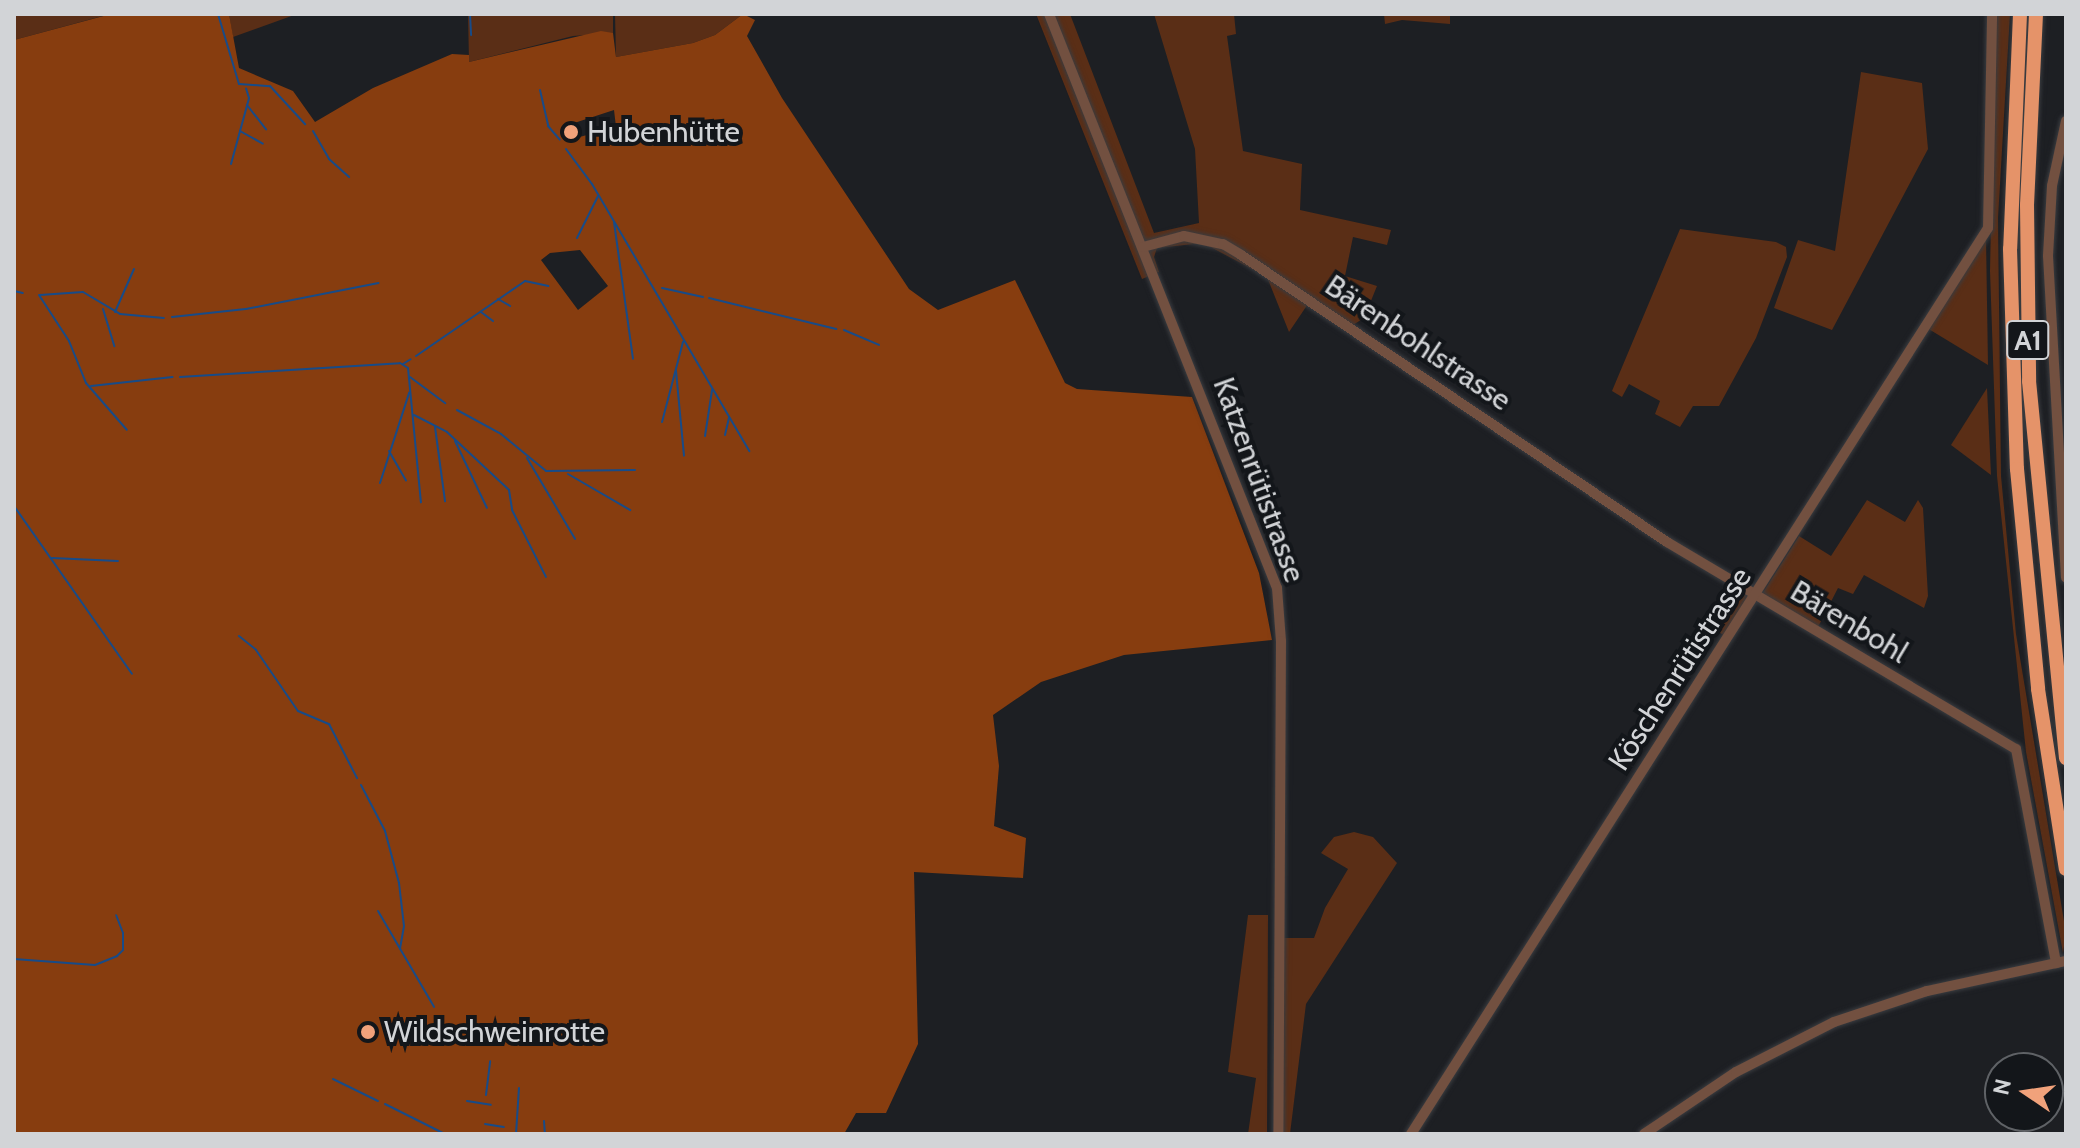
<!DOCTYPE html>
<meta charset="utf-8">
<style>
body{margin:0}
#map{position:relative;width:2080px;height:1148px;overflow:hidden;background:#1d1f23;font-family:Cabin,sans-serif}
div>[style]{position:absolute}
.green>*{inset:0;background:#5a2e16}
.forest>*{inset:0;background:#873d0f}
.stream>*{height:2px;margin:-1px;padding:0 1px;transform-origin:1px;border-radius:1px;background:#174b88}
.roads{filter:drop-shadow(0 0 2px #3a3c40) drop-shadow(0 0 2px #3a3c40)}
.minor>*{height:10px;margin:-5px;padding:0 5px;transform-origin:5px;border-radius:5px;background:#725040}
.highway>*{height:14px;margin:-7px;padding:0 7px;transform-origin:7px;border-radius:7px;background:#e59369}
.dots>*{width:22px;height:22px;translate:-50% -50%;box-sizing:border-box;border:4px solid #13161a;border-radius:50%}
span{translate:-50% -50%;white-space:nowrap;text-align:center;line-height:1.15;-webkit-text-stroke:8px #13161a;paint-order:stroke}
.shield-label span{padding:2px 6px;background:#13161a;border:2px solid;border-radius:6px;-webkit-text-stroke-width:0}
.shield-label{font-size:28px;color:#d2d4d7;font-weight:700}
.poi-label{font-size:30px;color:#d2d4d7}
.left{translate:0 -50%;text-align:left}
.street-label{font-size:30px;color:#d2d4d7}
.frame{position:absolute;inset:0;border:16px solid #d2d4d7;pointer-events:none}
.north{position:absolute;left:1984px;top:1052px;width:80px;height:80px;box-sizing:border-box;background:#13161a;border:2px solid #5f6266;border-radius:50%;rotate:283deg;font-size:22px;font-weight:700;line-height:32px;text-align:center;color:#d2d4d7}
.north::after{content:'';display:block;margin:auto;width:28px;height:36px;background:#f1a27b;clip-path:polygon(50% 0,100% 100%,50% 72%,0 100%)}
</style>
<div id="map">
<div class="green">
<div style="clip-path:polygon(14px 14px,110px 14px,14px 40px)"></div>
<div style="clip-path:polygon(229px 14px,297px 14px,233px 37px)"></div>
<div style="clip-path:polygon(468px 14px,613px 14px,613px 33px,573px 36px,469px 62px)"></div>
<div style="clip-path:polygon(615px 14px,743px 14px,715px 35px,693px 43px,616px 57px)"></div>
<div style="clip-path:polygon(1036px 14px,1070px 14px,1154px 233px,1199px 223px,1195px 149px,1154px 14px,1234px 14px,1236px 34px,1227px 36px,1243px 151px,1302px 164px,1300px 210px,1391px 230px,1387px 245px,1353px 237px,1345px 276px,1377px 286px,1364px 318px,1353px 325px,1312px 298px,1289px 332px,1267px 277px,1203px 243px,1157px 248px,1154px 257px,1159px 272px,1142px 279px)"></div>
<div style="clip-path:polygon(1384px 14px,1450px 14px,1450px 24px,1402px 20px,1385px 24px)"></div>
<div style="clip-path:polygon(1995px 14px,2010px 14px,1998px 218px,2001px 476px,2016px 634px,2066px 933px,2063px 953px,2026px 752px,1997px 476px,1990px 271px)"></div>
<div style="clip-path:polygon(1861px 72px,1922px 83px,1928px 149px,1832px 330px,1774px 308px,1798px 240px,1835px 251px)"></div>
<div style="clip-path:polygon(1680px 229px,1776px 242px,1786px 247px,1787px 257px,1756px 338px,1719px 406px,1693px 406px,1680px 427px,1655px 414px,1660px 401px,1629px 384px,1622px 397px,1612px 391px)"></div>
<div style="clip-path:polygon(1986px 239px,1988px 365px,1927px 328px)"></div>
<div style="clip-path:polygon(1987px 388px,1991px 475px,1951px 445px)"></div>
<div style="clip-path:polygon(1867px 500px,1905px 522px,1918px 500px,1923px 508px,1928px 596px,1924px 608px,1864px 575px,1853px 594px,1838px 588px,1818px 627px,1762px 594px,1799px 536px,1831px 556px)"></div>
<div style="clip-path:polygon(1733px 585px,1752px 596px,1725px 636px,1703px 622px)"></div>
<div style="clip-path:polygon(1354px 832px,1373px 837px,1397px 863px,1306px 1004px,1290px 1134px,1282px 1134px,1283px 938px,1314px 938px,1325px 908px,1348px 869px,1321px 853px,1334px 837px)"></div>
<div style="clip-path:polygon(1248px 915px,1268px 915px,1267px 1134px,1248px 1134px,1256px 1078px,1228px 1072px)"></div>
</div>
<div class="forest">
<div style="clip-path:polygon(evenodd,111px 14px,229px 14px,239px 68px,293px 91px,315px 122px,373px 88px,452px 54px,469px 55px,469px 62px,601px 31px,613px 33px,616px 57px,693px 43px,715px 35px,743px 14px,755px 20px,747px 36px,782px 98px,909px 289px,938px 310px,1015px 280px,1065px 383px,1077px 389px,1192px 397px,1259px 573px,1272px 640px,1124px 655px,1041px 682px,993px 715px,999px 766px,994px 826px,1026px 838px,1023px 878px,914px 872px,918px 1044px,886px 1113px,856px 1113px,844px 1134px,14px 1134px,14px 40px,111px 14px,614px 110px,616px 127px,565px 141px,562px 127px,614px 110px,111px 14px,580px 250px,608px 286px,578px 310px,541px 260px,550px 253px,580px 250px)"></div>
</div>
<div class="stream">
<div style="left:218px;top:14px;width:73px;rotate:73.3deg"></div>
<div style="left:239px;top:84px;width:31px;rotate:4deg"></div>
<div style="left:270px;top:86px;width:52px;rotate:47.4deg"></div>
<div style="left:470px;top:14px;width:21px;rotate:87deg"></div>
<div style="left:540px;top:90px;width:37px;rotate:77deg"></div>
<div style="left:548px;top:126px;width:18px;rotate:49deg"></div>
<div style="left:247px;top:105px;width:31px;rotate:52deg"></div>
<div style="left:240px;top:131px;width:26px;rotate:29deg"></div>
<div style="left:313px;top:131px;width:32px;rotate:60deg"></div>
<div style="left:329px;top:159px;width:27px;rotate:42deg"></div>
<div style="left:566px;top:149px;width:44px;rotate:53.4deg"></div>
<div style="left:592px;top:184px;width:310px;rotate:59.5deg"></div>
<div style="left:231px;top:164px;width:68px;rotate:-74.7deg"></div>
<div style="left:249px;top:98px;width:10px;rotate:-107deg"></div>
<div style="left:614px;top:222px;width:138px;rotate:82.1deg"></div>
<div style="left:577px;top:238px;width:47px;rotate:-63.4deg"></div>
<div style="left:662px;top:288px;width:42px;rotate:12.4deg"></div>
<div style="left:14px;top:291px;width:9px;rotate:13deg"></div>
<div style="left:39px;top:295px;width:55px;rotate:56.9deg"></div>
<div style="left:69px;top:341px;width:45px;rotate:68deg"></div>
<div style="left:86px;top:383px;width:62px;rotate:48.9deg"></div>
<div style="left:40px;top:295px;width:43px;rotate:-4deg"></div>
<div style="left:83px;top:292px;width:43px;rotate:30.7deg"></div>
<div style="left:120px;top:314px;width:44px;rotate:5.2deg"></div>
<div style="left:709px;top:298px;width:131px;rotate:13.7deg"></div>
<div style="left:498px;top:299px;width:14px;rotate:30deg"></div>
<div style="left:103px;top:309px;width:39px;rotate:73deg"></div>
<div style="left:115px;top:312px;width:47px;rotate:-66.2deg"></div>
<div style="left:481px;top:312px;width:15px;rotate:37deg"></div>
<div style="left:172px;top:317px;width:74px;rotate:-6.2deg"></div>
<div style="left:246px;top:309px;width:135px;rotate:-11.1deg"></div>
<div style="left:844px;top:330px;width:38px;rotate:23deg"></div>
<div style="left:416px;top:356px;width:132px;rotate:-34.5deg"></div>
<div style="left:525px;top:281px;width:24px;rotate:12deg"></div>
<div style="left:403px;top:364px;width:9px;rotate:-32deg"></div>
<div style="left:676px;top:371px;width:85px;rotate:84.6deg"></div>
<div style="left:180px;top:377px;width:220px;rotate:-3.6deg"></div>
<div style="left:400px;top:363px;width:9px;rotate:32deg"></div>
<div style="left:408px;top:368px;width:135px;rotate:84.5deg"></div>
<div style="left:410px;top:377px;width:44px;rotate:36.6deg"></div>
<div style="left:91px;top:386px;width:82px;rotate:-6.3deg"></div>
<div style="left:457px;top:410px;width:50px;rotate:28.6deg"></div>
<div style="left:501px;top:434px;width:58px;rotate:39.4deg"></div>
<div style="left:546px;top:471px;width:89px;rotate:-0.6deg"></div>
<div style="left:414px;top:415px;width:37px;rotate:27deg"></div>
<div style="left:447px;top:432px;width:85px;rotate:43.1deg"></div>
<div style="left:509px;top:490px;width:20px;rotate:81deg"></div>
<div style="left:512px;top:510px;width:75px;rotate:63.1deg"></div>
<div style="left:662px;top:422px;width:83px;rotate:-75.3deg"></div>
<div style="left:435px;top:427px;width:75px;rotate:82.3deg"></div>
<div style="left:725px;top:435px;width:18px;rotate:-77deg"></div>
<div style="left:705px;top:436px;width:47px;rotate:-81.3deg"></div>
<div style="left:455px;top:441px;width:74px;rotate:64.5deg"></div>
<div style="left:389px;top:451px;width:34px;rotate:60deg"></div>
<div style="left:527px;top:458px;width:94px;rotate:59.3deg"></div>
<div style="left:568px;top:474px;width:72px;rotate:30.1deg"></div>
<div style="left:380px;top:483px;width:95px;rotate:-72.1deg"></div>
<div style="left:14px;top:506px;width:205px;rotate:54.9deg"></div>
<div style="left:52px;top:558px;width:66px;rotate:2.6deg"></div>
<div style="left:239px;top:636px;width:22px;rotate:39deg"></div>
<div style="left:256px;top:650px;width:74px;rotate:55.5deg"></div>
<div style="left:298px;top:711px;width:34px;rotate:23deg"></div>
<div style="left:329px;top:724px;width:61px;rotate:62.6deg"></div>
<div style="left:361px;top:785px;width:52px;rotate:62.4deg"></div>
<div style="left:385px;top:831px;width:54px;rotate:74.9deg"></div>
<div style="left:399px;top:883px;width:43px;rotate:83.4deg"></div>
<div style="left:404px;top:926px;width:23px;rotate:100deg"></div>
<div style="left:378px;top:911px;width:111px;rotate:59.7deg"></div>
<div style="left:14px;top:959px;width:81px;rotate:4.2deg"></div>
<div style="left:95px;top:965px;width:24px;rotate:-22deg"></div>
<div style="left:117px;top:956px;width:8px;rotate:-45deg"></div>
<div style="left:123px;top:950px;width:17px;rotate:-90deg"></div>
<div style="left:123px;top:933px;width:19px;rotate:-111deg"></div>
<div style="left:333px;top:1079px;width:50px;rotate:26.1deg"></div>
<div style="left:486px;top:1095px;width:34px;rotate:-83deg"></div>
<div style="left:467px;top:1101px;width:24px;rotate:9deg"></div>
<div style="left:385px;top:1104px;width:67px;rotate:26.6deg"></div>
<div style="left:544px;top:1121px;width:13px;rotate:86deg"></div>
<div style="left:485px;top:1124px;width:19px;rotate:9deg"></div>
<div style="left:516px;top:1134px;width:46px;rotate:-86.3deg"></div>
</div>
<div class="roads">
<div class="minor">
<div style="left:1049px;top:14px;width:618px;rotate:68.34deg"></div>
<div style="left:1277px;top:588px;width:53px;rotate:85.7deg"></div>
<div style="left:1281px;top:641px;width:493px;rotate:90.3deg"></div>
<div style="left:2066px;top:121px;width:66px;rotate:102.2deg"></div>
<div style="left:2052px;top:186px;width:70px;rotate:93.3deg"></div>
<div style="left:2048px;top:256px;width:322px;rotate:86.8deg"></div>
<div style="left:1143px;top:247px;width:42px;rotate:-15deg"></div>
<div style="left:1184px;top:236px;width:40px;rotate:12deg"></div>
<div style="left:1223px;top:244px;width:21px;rotate:31deg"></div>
<div style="left:1241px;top:255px;width:514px;rotate:33.97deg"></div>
<div style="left:1667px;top:542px;width:406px;rotate:30.7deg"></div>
<div style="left:2016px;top:749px;width:218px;rotate:79.4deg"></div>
<div style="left:1411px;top:1134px;width:1074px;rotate:-57.51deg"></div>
<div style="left:1988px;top:228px;width:214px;rotate:-88.9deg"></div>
<div style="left:1644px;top:1134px;width:111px;rotate:-34deg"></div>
<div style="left:1736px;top:1072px;width:110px;rotate:-27deg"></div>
<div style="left:1834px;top:1022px;width:98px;rotate:-18.4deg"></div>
<div style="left:1927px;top:991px;width:142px;rotate:-12.2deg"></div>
</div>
<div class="highway">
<div style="left:2020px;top:14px;width:235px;rotate:92.4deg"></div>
<div style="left:2010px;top:249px;width:220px;rotate:88.2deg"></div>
<div style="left:2017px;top:469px;width:221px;rotate:84.5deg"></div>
<div style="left:2038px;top:689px;width:182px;rotate:81.2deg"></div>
<div style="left:2036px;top:14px;width:191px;rotate:92.7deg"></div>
<div style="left:2027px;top:205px;width:176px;rotate:89.3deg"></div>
<div style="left:2029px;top:381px;width:379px;rotate:84.4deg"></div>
</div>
</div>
<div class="dots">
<div style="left:571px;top:132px;background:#f1a27b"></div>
<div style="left:368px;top:1032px;background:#f1a27b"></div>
</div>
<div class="shield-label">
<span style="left:2028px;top:340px">A1</span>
</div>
<div class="poi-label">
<span class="left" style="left:587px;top:132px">Hubenhütte</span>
<span class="left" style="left:384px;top:1032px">Wildschweinrotte</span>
</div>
<div class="street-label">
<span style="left:1418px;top:343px;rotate:34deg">Bärenbohlstrasse</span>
<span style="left:1259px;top:480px;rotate:70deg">Katzenrütistrasse</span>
<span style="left:1849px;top:622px;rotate:31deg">Bärenbohl</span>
<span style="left:1680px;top:669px;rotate:-57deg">Köschenrütistrasse</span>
</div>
<div class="frame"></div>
<div class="north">N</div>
</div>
